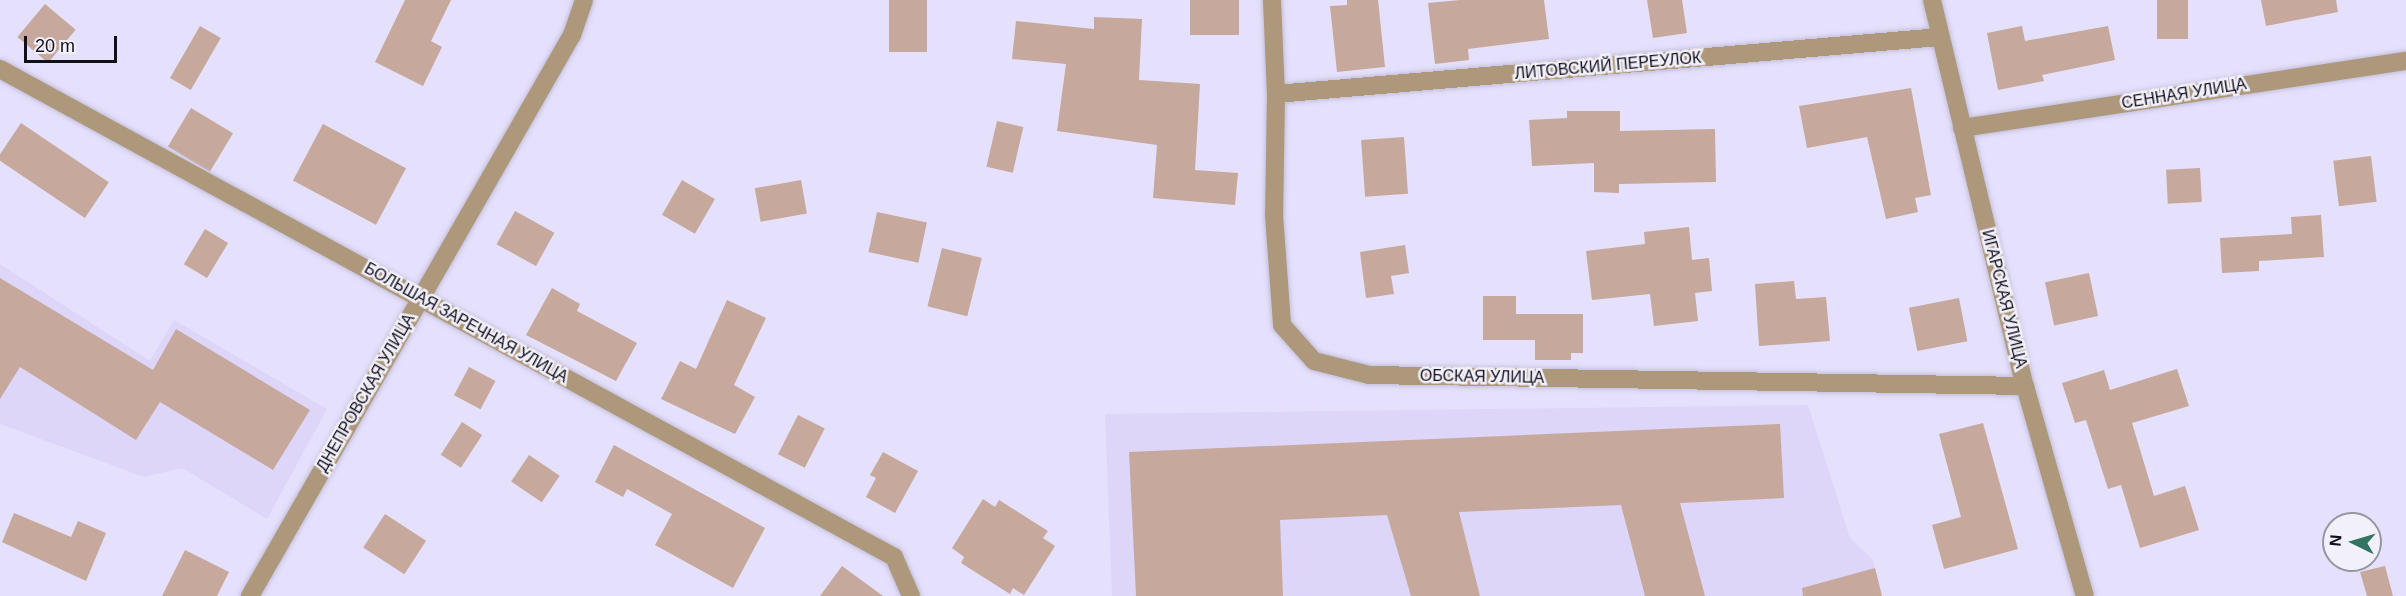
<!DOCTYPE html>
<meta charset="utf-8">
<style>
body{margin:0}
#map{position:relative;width:2406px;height:596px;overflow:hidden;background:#e5e0fc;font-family:Helvetica,sans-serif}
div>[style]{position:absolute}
.built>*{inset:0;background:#ddd6f9}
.building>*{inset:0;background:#c6a89c;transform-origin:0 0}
.roads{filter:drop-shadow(0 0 2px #c3bfd8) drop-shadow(0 0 2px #c3bfd8)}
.minor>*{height:18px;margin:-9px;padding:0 9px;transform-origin:9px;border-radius:9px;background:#ad987b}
span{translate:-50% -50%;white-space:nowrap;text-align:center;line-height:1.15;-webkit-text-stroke:5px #f2f0fb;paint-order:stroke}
.street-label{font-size:16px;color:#110f18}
.north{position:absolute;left:2322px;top:512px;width:60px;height:60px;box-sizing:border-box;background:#f2f0fb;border:2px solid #9896a0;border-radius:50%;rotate:275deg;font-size:16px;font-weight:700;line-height:24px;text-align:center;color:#110f18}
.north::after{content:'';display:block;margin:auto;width:21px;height:27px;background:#327362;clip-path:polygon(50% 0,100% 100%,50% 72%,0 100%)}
.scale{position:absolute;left:24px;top:36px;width:93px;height:27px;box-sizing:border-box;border:3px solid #110f18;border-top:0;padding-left:8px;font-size:18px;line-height:21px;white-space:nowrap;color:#110f18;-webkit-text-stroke:4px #f2f0fb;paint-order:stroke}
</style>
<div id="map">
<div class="built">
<div style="clip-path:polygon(0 264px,150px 361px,174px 320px,327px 409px,267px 519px,182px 468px,144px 477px,0 424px)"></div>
<div style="clip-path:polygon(1808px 405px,1850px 538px,1873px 560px,1882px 596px,1112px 596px,1105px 414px)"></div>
</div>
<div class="building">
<div style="clip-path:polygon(405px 0,451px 0,431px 41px,442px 47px,423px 86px,375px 62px)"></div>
<div style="left:889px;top:0;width:38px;height:52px"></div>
<div style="left:1190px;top:0;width:49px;height:35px"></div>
<div style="clip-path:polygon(1347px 0,1378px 0,1385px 67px,1337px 72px,1330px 6px,1347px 5px)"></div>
<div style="clip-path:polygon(1460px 0,1544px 0,1549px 39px,1468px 49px,1469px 60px,1435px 64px,1428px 3px)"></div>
<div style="clip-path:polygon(1647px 0,1682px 0,1687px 33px,1653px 38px)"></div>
<div style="left:2157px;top:0;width:31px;height:39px"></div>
<div style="clip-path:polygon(2261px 0,2336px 0,2338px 12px,2266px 26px)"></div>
<div style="left:45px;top:4px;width:40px;height:43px;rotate:40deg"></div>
<div style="clip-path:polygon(1094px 17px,1142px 19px,1139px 80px,1200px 84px,1195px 170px,1238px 173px,1235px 205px,1153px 198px,1157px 145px,1057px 131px,1066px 64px,1012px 59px,1016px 21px,1094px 29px)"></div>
<div style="left:200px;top:26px;width:24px;height:60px;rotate:30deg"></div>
<div style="clip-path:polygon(2022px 26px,2025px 41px,2108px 26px,2115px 60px,2042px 75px,2044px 81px,1998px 90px,1987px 33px)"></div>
<div style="clip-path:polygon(1911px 88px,1931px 195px,1915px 198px,1918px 212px,1886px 219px,1867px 137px,1807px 148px,1799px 106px)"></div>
<div style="left:191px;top:108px;width:49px;height:45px;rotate:31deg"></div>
<div style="clip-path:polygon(1567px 111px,1620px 111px,1620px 131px,1715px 129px,1716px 182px,1619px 184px,1619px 193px,1594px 192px,1594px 163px,1532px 166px,1529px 120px,1567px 118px)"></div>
<div style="left:997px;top:121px;width:27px;height:47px;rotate:13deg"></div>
<div style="left:21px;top:123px;width:106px;height:43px;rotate:34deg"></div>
<div style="left:323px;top:124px;width:94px;height:64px;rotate:28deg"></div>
<div style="left:1404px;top:137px;width:57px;height:43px;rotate:86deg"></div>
<div style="left:2371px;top:156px;width:46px;height:38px;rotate:83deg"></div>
<div style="left:2200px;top:168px;width:34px;height:34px;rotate:87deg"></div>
<div style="left:682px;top:180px;width:38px;height:40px;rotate:30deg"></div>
<div style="left:801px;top:180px;width:34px;height:47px;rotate:80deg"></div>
<div style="left:515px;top:211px;width:45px;height:38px;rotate:29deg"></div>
<div style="left:877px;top:212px;width:51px;height:41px;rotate:12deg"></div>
<div style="clip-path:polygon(2321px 215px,2324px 257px,2259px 261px,2259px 271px,2222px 273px,2220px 238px,2292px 234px,2291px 217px)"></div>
<div style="clip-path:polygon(1689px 227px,1692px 260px,1709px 258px,1712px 291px,1695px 293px,1698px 321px,1654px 326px,1650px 294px,1592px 300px,1586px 251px,1645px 244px,1644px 232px)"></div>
<div style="left:205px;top:229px;width:27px;height:41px;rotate:31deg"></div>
<div style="clip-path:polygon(1405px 245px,1409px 273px,1391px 276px,1394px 294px,1366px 298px,1360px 252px)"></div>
<div style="left:942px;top:248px;width:41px;height:60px;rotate:14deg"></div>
<div style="left:2089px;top:273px;width:44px;height:45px;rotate:78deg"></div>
<div style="clip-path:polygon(0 278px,153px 370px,176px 329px,310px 410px,273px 470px,160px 402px,136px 440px,20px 367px,0 399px)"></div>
<div style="clip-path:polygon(1794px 281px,1796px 299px,1826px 297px,1830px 341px,1759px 346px,1755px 284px)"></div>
<div style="clip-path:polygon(552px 288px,580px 304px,577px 311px,637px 343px,616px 381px,526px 335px)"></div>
<div style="clip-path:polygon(1483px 296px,1516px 296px,1516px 314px,1583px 314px,1583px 353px,1571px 353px,1571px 360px,1535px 360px,1535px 340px,1483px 340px)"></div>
<div style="left:1959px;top:298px;width:44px;height:51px;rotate:79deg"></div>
<div style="clip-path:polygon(727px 300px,766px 318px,734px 385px,755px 397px,735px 434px,661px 399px,680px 361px,696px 369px)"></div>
<div style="left:469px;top:367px;width:30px;height:32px;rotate:28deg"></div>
<div style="clip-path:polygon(2177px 369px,2189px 406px,2132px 423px,2154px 496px,2185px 486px,2199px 530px,2140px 548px,2121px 485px,2108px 489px,2086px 420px,2075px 423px,2062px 383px,2104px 370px,2110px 390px)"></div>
<div style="left:798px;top:415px;width:30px;height:44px;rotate:27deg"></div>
<div style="left:462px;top:422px;width:24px;height:39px;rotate:33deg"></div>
<div style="clip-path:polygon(1983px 423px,2018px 549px,1944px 569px,1932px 525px,1961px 517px,1939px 434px)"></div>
<div style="clip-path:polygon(1780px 424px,1784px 498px,1680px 503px,1705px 596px,1645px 596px,1621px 505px,1459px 512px,1480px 596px,1411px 596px,1387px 515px,1280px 520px,1283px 596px,1136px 596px,1129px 452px)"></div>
<div style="clip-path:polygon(614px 445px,765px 528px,733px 588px,655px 545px,672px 514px,627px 489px,623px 497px,595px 482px)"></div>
<div style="clip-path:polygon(883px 452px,918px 471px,895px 513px,866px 497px,876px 478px,870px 475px)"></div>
<div style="left:529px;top:455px;width:37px;height:32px;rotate:34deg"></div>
<div style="clip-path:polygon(983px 499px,995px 507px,999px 500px,1048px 531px,1043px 538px,1055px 546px,1024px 595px,1013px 588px,1010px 594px,961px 563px,964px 557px,952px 548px)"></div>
<div style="clip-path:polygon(14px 513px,71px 537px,78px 521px,106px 533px,86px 581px,2px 542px)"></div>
<div style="left:385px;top:514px;width:49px;height:40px;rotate:33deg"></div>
<div style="clip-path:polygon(185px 550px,229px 572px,217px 596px,162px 596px)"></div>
<div style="clip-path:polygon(842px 566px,883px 596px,820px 596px)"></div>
<div style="clip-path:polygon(2385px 566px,2393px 596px,2367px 596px,2360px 572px)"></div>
<div style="clip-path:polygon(1875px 568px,1882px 596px,1803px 596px,1802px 588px)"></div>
</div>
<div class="roads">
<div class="minor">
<div style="left:1272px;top:0;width:94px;rotate:87.6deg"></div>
<div style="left:1276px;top:94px;width:121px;rotate:90.9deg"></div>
<div style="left:1274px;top:215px;width:110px;rotate:85.8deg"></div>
<div style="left:1282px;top:325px;width:48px;rotate:48.4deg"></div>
<div style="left:1314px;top:361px;width:57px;rotate:14.3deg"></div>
<div style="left:1369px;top:375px;width:656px;rotate:0.96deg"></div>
<div style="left:1932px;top:0;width:397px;rotate:76.5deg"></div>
<div style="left:2025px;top:386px;width:218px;rotate:74.1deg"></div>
<div style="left:0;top:69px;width:1019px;rotate:28.63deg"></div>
<div style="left:894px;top:557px;width:43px;rotate:66.4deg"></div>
<div style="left:1276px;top:94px;width:666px;rotate:-4.91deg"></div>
<div style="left:1962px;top:128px;width:449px;rotate:-8.6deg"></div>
<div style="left:250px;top:596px;width:647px;rotate:-60.15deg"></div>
<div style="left:572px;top:35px;width:37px;rotate:-71deg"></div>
</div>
</div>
<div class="street-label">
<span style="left:1608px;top:66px;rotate:-5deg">ЛИТОВСКИЙ ПЕРЕУЛОК</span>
<span style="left:2184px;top:94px;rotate:-9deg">СЕННАЯ УЛИЦА</span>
<span style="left:2004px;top:299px;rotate:76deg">ИГАРСКАЯ УЛИЦА</span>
<span style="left:466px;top:323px;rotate:29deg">БОЛЬШАЯ ЗАРЕЧНАЯ УЛИЦА</span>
<span style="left:1482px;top:377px;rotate:1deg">ОБСКАЯ УЛИЦА</span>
<span style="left:366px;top:393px;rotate:-60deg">ДНЕПРОВСКАЯ УЛИЦА</span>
</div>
<div class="north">N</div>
<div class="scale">20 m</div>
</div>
